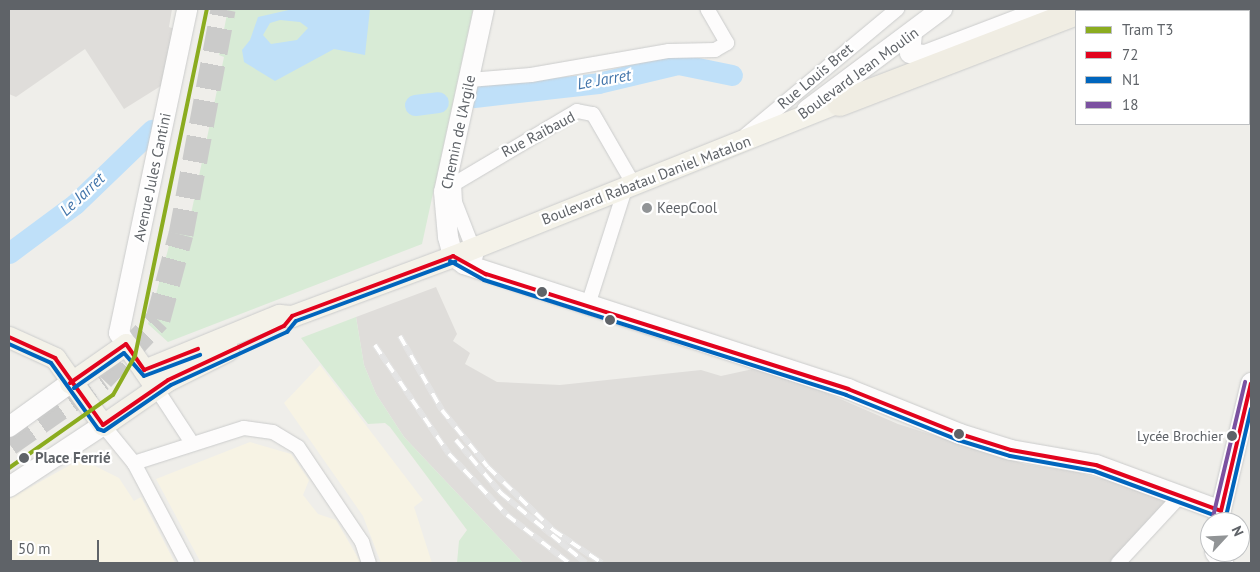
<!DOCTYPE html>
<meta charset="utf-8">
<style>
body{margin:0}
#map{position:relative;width:1260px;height:572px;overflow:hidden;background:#efeeea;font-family:"PT Sans",sans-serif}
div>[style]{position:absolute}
.commercial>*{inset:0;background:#f7f3e4}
.industrial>*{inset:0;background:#dfddda}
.green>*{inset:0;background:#d8ebd6}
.water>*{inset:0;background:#bfe0f9}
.river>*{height:21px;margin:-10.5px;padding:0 10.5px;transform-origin:10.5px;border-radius:10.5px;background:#bfe0f9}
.highway-tunnel>*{height:25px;margin-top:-12.5px;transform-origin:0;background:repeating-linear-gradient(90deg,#cbcbca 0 25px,transparent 0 37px)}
.roads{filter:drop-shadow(0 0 1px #cbcccc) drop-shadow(0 0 1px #cbcccc)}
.street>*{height:14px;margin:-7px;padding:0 7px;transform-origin:7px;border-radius:7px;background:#fdfcfc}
.secondary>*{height:20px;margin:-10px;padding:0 10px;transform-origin:10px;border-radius:10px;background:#fdfcfc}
.primary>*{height:21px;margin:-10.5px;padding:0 10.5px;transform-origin:10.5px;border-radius:10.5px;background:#f4f2e9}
.highway>*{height:25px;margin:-12.5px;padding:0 12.5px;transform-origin:12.5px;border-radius:12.5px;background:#f0ede3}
.rail>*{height:5.5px;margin-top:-2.75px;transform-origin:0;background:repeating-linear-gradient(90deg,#fff 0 11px,#e4e4e4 0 22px);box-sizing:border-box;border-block:1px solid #e4e4e4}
.bus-1>*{height:4px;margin:-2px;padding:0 2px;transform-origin:2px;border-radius:2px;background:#e2031d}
.bus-2>*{height:4px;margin:-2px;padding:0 2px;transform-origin:2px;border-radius:2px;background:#0065bd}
.bus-3>*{height:4px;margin:-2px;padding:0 2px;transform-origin:2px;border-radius:2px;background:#7b51a0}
.tram-1>*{height:4px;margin:-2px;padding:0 2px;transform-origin:2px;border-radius:2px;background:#8bac1f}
.dots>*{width:14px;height:14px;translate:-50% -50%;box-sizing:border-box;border:2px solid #fff;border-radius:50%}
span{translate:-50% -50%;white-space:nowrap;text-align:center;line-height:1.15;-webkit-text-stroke:4.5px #fff;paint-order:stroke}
.bus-label{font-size:14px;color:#5f6368}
.right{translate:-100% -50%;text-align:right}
.street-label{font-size:15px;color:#5f6368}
.poi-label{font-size:15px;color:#5f6368}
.left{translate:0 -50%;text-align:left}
.stop-label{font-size:15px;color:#5f6368;font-weight:700}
.water-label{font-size:16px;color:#4174aa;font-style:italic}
.frame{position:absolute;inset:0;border:10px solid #5f6368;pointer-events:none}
.legend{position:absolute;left:1075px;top:10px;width:175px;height:115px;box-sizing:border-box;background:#fff;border:1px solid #bfc1c3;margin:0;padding:6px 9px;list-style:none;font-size:15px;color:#5f6368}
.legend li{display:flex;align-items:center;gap:10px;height:25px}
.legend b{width:25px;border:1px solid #bfc1c3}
.north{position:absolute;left:1200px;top:512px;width:50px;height:50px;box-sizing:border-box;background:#fff;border:1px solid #bfc1c3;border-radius:50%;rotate:65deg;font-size:14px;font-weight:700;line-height:20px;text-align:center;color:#5f6368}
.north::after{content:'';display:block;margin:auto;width:18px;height:22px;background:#919496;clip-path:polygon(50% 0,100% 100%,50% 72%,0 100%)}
.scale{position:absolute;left:10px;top:540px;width:89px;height:22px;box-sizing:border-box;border:2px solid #5f6368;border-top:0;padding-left:6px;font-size:15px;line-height:18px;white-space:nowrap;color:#5f6368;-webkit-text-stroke:4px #fff;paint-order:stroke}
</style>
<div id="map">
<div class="commercial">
<div style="clip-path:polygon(320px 365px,423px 500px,414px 507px,432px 563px,381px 563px,363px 516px,284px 403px)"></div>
<div style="clip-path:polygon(250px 442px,291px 454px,309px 480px,303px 495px,318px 514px,336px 520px,361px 563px,201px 563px,156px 479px)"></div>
<div style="clip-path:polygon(81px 459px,119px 478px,134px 501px,141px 497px,175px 563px,9px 563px,9px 499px)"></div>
</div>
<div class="industrial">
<div style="clip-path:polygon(9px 9px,172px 9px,169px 27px,175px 29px,164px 84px,124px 109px,85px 49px,16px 97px,9px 94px)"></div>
<div style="clip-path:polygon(436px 287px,457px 334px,453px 341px,470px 353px,465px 364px,497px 382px,560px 385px,701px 370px,721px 376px,753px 369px,815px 388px,898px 424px,1024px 464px,1076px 472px,1172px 498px,1111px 563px,523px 563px,404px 437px,376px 394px,364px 365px,356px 317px)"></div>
</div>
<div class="green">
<div style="clip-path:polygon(228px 9px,473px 9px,422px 244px,168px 342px,148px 324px,173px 231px,187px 233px,224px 57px,219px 55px)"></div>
<div style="clip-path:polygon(356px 317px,364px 365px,376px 394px,404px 437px,523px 563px,457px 563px,459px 541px,467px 530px,390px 427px,385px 423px,368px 424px,301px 338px)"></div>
</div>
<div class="water">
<div style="clip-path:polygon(evenodd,293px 9px,370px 9px,365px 55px,334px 49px,275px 81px,244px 62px,242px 50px,250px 40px,258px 17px,293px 9px,280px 20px,300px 22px,308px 28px,297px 40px,271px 44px,263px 35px,270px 23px,280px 20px)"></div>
</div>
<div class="river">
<div style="left:474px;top:97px;width:125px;rotate:-6.4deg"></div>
<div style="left:598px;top:83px;width:82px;rotate:-13.4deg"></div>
<div style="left:678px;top:64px;width:55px;rotate:11.5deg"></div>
<div style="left:415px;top:105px;width:23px;rotate:-7deg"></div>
<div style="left:9px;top:253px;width:82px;rotate:-36.6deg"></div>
<div style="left:75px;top:204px;width:107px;rotate:-43.9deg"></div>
</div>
<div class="highway-tunnel">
<div style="left:9px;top:443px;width:113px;rotate:-35deg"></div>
<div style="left:102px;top:378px;width:81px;rotate:-46.5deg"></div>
<div style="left:158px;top:319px;width:88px;rotate:-74.9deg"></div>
<div style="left:181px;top:234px;width:229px;rotate:-79.4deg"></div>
</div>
<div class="roads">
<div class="street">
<div style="left:469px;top:80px;width:62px;rotate:-4.6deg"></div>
<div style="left:531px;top:75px;width:140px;rotate:-9.9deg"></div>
<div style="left:669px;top:51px;width:46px;rotate:-1.2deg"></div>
<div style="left:715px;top:50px;width:14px;rotate:-30deg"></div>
<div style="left:727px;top:43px;width:39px;rotate:-120deg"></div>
<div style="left:746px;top:135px;width:197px;rotate:-39.8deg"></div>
<div style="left:476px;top:256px;width:58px;rotate:-111.3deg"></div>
<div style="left:455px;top:202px;width:18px;rotate:-93deg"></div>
<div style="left:454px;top:184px;width:143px;rotate:-30.7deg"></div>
<div style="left:577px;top:111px;width:16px;rotate:11deg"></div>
<div style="left:593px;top:114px;width:82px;rotate:60deg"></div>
<div style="left:588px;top:305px;width:122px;rotate:-72.3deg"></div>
<div style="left:156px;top:388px;width:66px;rotate:56.8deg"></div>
<div style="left:103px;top:425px;width:49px;rotate:50.8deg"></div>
<div style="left:134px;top:463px;width:113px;rotate:62.1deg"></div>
<div style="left:134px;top:463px;width:115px;rotate:-17.7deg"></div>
<div style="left:244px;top:428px;width:29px;rotate:8deg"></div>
<div style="left:273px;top:432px;width:29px;rotate:31deg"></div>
<div style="left:298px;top:447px;width:115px;rotate:56deg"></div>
<div style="left:362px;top:542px;width:22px;rotate:72deg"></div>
<div style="left:1118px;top:563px;width:94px;rotate:-47.2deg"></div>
</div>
<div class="secondary">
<div style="left:484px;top:9px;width:187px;rotate:102.3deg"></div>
<div style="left:444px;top:192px;width:45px;rotate:84.9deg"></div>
<div style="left:448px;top:237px;width:20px;rotate:75deg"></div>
<div style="left:453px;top:256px;width:14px;rotate:36deg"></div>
<div style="left:464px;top:264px;width:404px;rotate:18deg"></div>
<div style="left:848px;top:389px;width:121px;rotate:21.9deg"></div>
<div style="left:960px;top:434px;width:53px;rotate:17.4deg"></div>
<div style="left:1011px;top:450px;width:86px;rotate:10deg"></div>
<div style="left:1096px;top:465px;width:133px;rotate:20.2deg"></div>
<div style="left:912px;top:34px;width:19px;rotate:96deg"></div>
<div style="left:910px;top:53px;width:15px;rotate:8deg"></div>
<div style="left:925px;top:55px;width:129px;rotate:-20.8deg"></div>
<div style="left:1249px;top:99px;width:4px;rotate:63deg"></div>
<div style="left:807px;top:110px;width:169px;rotate:-36.8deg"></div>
<div style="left:126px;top:344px;width:13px;rotate:-122deg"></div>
<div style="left:119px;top:333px;width:331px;rotate:-78.1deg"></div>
<div style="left:9px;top:427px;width:75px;rotate:-35.8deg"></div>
<div style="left:9px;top:487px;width:113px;rotate:-33.4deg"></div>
<div style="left:1218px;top:522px;width:143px;rotate:-76.6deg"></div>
<div style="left:1215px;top:552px;width:14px;rotate:54deg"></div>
</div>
<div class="primary">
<div style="left:1102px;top:11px;width:6px;rotate:-18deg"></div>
<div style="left:9px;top:337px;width:51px;rotate:24.5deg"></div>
<div style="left:55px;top:358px;width:82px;rotate:54.4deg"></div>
<div style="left:103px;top:425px;width:79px;rotate:-34.7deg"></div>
<div style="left:168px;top:380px;width:67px;rotate:-26.6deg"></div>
<div style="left:144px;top:370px;width:146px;rotate:-22.2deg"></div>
<div style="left:279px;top:315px;width:13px;rotate:4deg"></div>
<div style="left:292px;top:316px;width:172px;rotate:-20.4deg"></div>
<div style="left:453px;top:256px;width:432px;rotate:-21.8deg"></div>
<div style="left:70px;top:383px;width:68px;rotate:-34.9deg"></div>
<div style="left:126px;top:344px;width:46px;rotate:55.6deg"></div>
</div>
<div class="highway">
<div style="left:1156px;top:9px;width:5px;rotate:22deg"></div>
<div style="left:1182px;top:9px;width:4px;rotate:27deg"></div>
<div style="left:1215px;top:9px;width:2px;rotate:63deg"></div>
<div style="left:1249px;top:18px;width:4px;rotate:56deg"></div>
<div style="left:1249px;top:53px;width:4px;rotate:56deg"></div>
<div style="left:1249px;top:83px;width:4px;rotate:63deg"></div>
<div style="left:839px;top:103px;width:254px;rotate:-21deg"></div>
</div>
</div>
<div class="rail">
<div style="left:400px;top:336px;width:85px;rotate:60.4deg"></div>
<div style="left:442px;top:410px;width:73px;rotate:51.1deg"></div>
<div style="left:488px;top:467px;width:91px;rotate:44.1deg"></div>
<div style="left:553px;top:530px;width:59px;rotate:34deg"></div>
<div style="left:375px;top:345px;width:132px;rotate:55.8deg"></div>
<div style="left:449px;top:454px;width:84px;rotate:46.4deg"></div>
<div style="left:507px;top:515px;width:78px;rotate:37.7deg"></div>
<div style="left:456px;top:440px;width:70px;rotate:49.7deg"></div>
<div style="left:501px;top:493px;width:110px;rotate:39.5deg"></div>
</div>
<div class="bus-1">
<div style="left:453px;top:256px;width:38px;rotate:29deg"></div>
<div style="left:486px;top:274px;width:380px;rotate:17.6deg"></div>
<div style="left:848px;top:389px;width:121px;rotate:21.9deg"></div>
<div style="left:960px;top:434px;width:53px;rotate:17.4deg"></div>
<div style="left:1011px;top:450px;width:86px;rotate:10deg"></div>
<div style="left:1096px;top:465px;width:133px;rotate:20.2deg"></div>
<div style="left:9px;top:337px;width:51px;rotate:24.5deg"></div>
<div style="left:55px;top:358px;width:82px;rotate:54.4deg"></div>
<div style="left:103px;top:425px;width:79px;rotate:-34.7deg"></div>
<div style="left:168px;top:380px;width:128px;rotate:-25deg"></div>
<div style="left:284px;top:326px;width:13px;rotate:-51deg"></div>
<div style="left:292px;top:316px;width:172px;rotate:-20.4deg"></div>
<div style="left:70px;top:383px;width:68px;rotate:-34.9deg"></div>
<div style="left:126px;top:344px;width:32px;rotate:55deg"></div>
<div style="left:144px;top:370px;width:58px;rotate:-21.3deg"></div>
<div style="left:1221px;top:511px;width:131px;rotate:-76.8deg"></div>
</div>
<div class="bus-2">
<div style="left:450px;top:261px;width:39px;rotate:29deg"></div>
<div style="left:484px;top:280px;width:380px;rotate:17.6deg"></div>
<div style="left:846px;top:395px;width:121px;rotate:21.9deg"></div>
<div style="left:958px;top:440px;width:54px;rotate:17.1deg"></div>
<div style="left:1010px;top:456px;width:85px;rotate:10.1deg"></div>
<div style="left:1094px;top:471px;width:133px;rotate:20.2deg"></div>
<div style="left:9px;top:344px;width:46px;rotate:24.3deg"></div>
<div style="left:51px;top:363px;width:81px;rotate:54.5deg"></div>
<div style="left:98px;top:429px;width:6px;rotate:18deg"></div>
<div style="left:104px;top:431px;width:81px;rotate:-34.5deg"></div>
<div style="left:171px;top:385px;width:128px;rotate:-24.6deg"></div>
<div style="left:287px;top:332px;width:14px;rotate:-51deg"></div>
<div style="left:296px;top:321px;width:170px;rotate:-20.4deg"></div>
<div style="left:74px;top:388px;width:61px;rotate:-35deg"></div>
<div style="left:124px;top:353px;width:30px;rotate:49deg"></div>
<div style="left:144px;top:376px;width:60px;rotate:-20.6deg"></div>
<div style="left:1227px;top:512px;width:106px;rotate:-76.9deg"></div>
</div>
<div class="bus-3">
<div style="left:1212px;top:521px;width:143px;rotate:-76.6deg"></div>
</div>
<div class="tram-1">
<div style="left:9px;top:468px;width:127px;rotate:-35.1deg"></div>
<div style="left:113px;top:395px;width:45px;rotate:-60.6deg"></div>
<div style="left:135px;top:356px;width:354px;rotate:-78.3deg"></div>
</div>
<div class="dots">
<div style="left:647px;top:208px;background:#919496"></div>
<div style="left:542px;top:292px;background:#5f6368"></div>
<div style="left:610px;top:320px;background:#5f6368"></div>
<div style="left:959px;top:434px;background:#5f6368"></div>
<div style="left:1232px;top:436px;background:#5f6368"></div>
<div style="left:24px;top:458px;background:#5f6368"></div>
</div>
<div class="bus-label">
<span class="right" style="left:1223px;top:436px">Lycée Brochier</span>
</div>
<div class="street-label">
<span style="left:858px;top:73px;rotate:-36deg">Boulevard Jean Moulin</span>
<span style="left:815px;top:76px;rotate:-40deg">Rue Louis Bret</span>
<span style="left:458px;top:132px;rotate:-78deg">Chemin de l'Argile</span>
<span style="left:538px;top:134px;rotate:-28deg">Rue Raibaud</span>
<span style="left:152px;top:177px;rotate:-78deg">Avenue Jules Cantini</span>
<span style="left:646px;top:180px;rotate:-21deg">Boulevard Rabatau Daniel Matalon</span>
</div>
<div class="poi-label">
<span class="left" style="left:657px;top:208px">KeepCool</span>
</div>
<div class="stop-label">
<span class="left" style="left:35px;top:458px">Place Ferrié</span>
</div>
<div class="water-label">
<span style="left:604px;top:79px;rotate:-10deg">Le Jarret</span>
<span style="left:82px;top:194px;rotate:-43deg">Le Jarret</span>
</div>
<div class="frame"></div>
<ul class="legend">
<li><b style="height:6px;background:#8bac1f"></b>Tram T3</li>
<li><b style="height:6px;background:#e2031d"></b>72</li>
<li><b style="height:6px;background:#0065bd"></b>N1</li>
<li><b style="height:6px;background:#7b51a0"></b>18</li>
</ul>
<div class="north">N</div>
<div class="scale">50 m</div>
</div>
